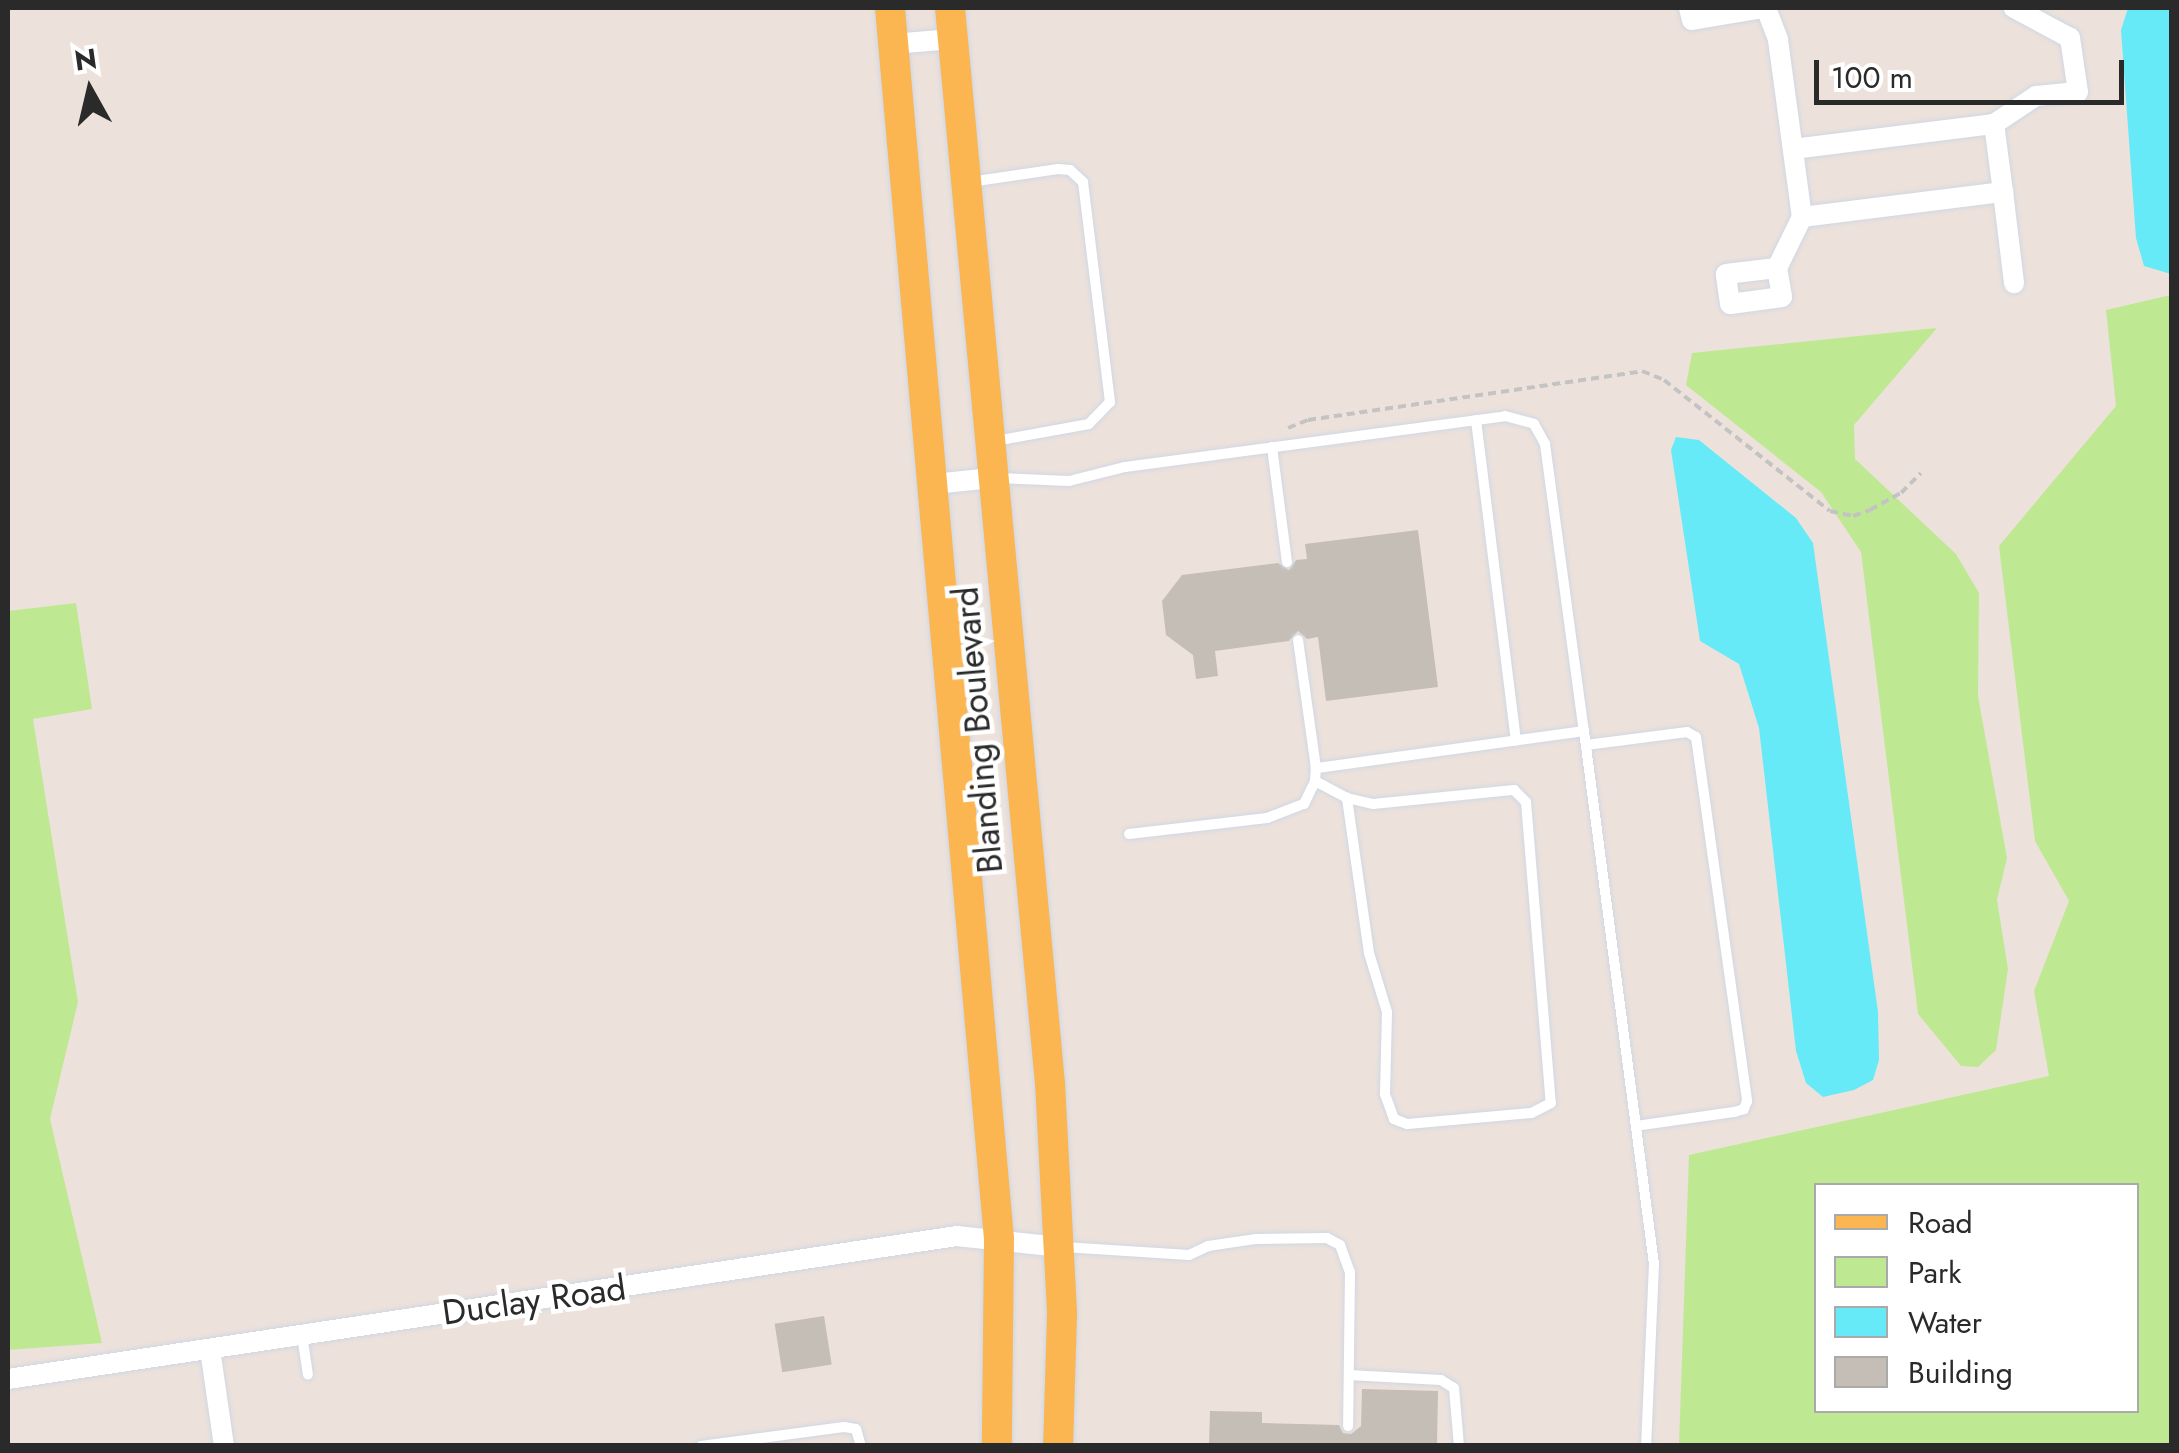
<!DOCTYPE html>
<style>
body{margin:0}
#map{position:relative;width:2179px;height:1453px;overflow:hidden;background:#ede2db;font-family:Jost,sans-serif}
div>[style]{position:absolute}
.green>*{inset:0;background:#bfe893}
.water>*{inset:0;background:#66eaf7}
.building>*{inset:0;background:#c4beb6;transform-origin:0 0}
.path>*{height:4px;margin-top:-2px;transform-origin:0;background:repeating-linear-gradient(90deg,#c3c3c3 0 8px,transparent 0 13px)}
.roads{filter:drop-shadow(0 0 2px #d0d7e4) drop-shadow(0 0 2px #d0d7e4)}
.lane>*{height:10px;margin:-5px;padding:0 5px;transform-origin:5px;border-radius:5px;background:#fff}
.street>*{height:20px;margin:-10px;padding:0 10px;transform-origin:10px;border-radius:10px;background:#fff}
.primary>*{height:30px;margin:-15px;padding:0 15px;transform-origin:15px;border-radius:15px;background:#fbb652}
span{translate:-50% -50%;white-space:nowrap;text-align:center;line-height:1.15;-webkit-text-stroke:9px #fff;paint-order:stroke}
.street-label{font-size:35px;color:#2a2a2a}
.frame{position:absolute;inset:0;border:10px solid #2a2a2a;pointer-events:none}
.legend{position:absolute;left:1814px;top:1183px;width:325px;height:230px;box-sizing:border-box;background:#fff;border:2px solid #aaa;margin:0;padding:12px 18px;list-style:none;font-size:30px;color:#2a2a2a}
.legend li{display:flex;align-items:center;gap:20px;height:50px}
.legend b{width:50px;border:2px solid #aaa}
.north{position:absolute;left:40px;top:40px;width:100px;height:100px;-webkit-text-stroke:8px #fff;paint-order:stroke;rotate:352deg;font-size:28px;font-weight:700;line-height:40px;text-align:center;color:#2a2a2a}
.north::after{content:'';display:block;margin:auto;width:35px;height:45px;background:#2a2a2a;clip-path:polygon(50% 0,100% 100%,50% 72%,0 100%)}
.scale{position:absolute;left:1814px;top:60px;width:310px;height:45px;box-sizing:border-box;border:5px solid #2a2a2a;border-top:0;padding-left:12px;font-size:30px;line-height:35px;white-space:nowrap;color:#2a2a2a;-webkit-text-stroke:8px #fff;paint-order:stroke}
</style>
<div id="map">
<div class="green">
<div style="clip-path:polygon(evenodd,2171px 295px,2171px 1445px,1679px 1445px,1689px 1155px,2049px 1076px,2034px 991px,2069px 901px,2035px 841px,1999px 546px,2116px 406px,2106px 310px,2171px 295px,1816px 1186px,2136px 1186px,2136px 1410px,1816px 1410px,1816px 1186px)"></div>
<div style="clip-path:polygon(1937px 328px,1854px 425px,1855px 459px,1956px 554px,1979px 593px,1978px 696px,2007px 858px,1997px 900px,2008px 969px,1996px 1050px,1978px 1067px,1961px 1066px,1918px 1014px,1861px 552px,1821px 492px,1686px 385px,1692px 353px)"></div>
<div style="clip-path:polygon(76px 603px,92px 709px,33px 719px,78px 1002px,50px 1119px,102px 1343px,8px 1350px,8px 611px)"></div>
</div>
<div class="water">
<div style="clip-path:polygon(2128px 8px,2171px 8px,2171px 274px,2144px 266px,2136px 238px,2121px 30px)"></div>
<div style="clip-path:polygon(1676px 437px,1699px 440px,1796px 518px,1813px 543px,1878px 1012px,1879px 1060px,1873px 1080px,1854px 1090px,1823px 1097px,1806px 1083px,1796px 1051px,1759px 728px,1739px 664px,1700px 641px,1671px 450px)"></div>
</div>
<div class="building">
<div style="clip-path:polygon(1418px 530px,1438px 687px,1326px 701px,1318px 637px,1307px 639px,1298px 631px,1289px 641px,1215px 651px,1218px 676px,1196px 679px,1193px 655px,1166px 635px,1162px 601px,1182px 575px,1278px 563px,1289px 570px,1296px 560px,1307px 559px,1305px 544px)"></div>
<div style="left:824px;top:1316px;width:49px;height:50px;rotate:81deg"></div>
<div style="clip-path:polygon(1362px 1389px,1438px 1391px,1437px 1446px,1209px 1446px,1210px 1411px,1262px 1412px,1262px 1423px,1339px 1425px,1343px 1433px,1351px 1434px,1361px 1426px)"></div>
</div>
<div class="path">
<div style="left:1288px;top:428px;width:22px;rotate:-22deg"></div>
<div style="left:1308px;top:420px;width:338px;rotate:-8.3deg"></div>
<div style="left:1642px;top:371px;width:24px;rotate:22deg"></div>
<div style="left:1664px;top:380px;width:211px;rotate:38.3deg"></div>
<div style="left:1830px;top:511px;width:24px;rotate:12deg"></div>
<div style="left:1853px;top:516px;width:18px;rotate:-19deg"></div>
<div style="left:1870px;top:510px;width:35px;rotate:-29deg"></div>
<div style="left:1901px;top:493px;width:28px;rotate:-45deg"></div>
</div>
<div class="roads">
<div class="lane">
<div style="left:970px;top:182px;width:89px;rotate:-8.4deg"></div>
<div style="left:1058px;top:169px;width:12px;rotate:5deg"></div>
<div style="left:1070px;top:170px;width:18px;rotate:43deg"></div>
<div style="left:1083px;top:182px;width:222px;rotate:83deg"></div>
<div style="left:1110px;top:402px;width:30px;rotate:134deg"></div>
<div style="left:1089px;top:424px;width:96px;rotate:169.7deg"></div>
<div style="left:1476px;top:420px;width:323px;rotate:82.9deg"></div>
<div style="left:1272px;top:447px;width:116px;rotate:82.6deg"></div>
<div style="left:998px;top:478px;width:71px;rotate:2.4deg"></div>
<div style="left:1069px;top:481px;width:58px;rotate:-14deg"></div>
<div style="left:1125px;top:467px;width:383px;rotate:-7.6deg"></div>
<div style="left:1505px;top:416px;width:30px;rotate:15deg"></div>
<div style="left:1534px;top:424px;width:23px;rotate:61deg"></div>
<div style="left:1545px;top:444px;width:290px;rotate:82.3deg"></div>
<div style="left:1584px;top:731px;width:271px;rotate:172.1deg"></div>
<div style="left:1584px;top:731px;width:538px;rotate:82.52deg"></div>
<div style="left:1654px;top:1264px;width:182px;rotate:92.5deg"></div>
<div style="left:1586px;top:745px;width:102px;rotate:-7.3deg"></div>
<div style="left:1687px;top:732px;width:10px;rotate:29deg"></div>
<div style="left:1696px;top:737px;width:368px;rotate:82deg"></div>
<div style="left:1747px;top:1101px;width:9px;rotate:111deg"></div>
<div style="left:1744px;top:1109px;width:10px;rotate:163deg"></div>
<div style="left:1734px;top:1112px;width:99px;rotate:171.9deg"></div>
<div style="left:1315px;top:781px;width:36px;rotate:28deg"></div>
<div style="left:1347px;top:798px;width:27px;rotate:13deg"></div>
<div style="left:1373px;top:804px;width:142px;rotate:-5.7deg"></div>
<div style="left:1514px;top:790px;width:17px;rotate:45deg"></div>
<div style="left:1526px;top:802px;width:302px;rotate:85.3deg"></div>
<div style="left:1551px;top:1103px;width:22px;rotate:153deg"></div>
<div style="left:1531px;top:1113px;width:124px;rotate:174.9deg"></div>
<div style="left:1407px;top:1124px;width:14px;rotate:-159deg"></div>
<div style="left:1394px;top:1119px;width:27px;rotate:-110deg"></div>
<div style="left:1385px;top:1094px;width:82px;rotate:-88.6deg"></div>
<div style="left:1387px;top:1012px;width:62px;rotate:-107deg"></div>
<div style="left:1369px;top:953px;width:157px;rotate:-98.1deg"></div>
<div style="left:1129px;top:834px;width:139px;rotate:-6.6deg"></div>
<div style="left:1267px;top:818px;width:40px;rotate:-21deg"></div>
<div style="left:1304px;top:804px;width:25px;rotate:-64deg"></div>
<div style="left:1315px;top:781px;width:13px;rotate:-86deg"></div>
<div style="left:1316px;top:768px;width:129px;rotate:-98deg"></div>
<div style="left:1064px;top:1247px;width:125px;rotate:3.7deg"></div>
<div style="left:1189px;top:1255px;width:21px;rotate:-25deg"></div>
<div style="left:1208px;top:1246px;width:49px;rotate:-8.3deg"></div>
<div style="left:1256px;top:1239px;width:71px;rotate:-0.8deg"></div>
<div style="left:1327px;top:1238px;width:15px;rotate:28deg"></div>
<div style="left:1340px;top:1245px;width:29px;rotate:70deg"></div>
<div style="left:1350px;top:1272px;width:154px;rotate:90.7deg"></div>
<div style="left:302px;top:1335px;width:40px;rotate:81.5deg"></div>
<div style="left:1349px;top:1375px;width:92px;rotate:3.1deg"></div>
<div style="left:1441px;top:1380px;width:15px;rotate:32deg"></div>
<div style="left:1454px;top:1388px;width:58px;rotate:85.1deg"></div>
<div style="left:701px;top:1446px;width:144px;rotate:-7.6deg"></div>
<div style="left:844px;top:1427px;width:12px;rotate:9deg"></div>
<div style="left:856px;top:1429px;width:18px;rotate:74deg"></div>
</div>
<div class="street">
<div style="left:1689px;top:8px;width:12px;rotate:76deg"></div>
<div style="left:1692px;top:20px;width:71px;rotate:-9.7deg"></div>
<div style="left:1766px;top:8px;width:34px;rotate:69deg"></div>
<div style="left:1778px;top:40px;width:179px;rotate:82.3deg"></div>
<div style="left:1802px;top:217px;width:203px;rotate:-7.1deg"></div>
<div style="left:2003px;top:192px;width:69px;rotate:-97.5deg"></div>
<div style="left:893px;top:44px;width:59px;rotate:-4.8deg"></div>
<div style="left:1793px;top:149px;width:203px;rotate:-7.1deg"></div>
<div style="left:1994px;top:124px;width:50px;rotate:-33.7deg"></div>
<div style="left:2036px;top:96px;width:42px;rotate:-5.4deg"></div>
<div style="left:2078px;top:92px;width:55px;rotate:-98.4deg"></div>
<div style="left:2070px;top:38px;width:64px;rotate:-151.8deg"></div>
<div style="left:2003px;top:192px;width:92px;rotate:83.1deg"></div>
<div style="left:1777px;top:268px;width:29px;rotate:80deg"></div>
<div style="left:1782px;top:297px;width:52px;rotate:172.3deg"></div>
<div style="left:1730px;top:304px;width:30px;rotate:-98deg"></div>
<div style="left:1726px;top:274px;width:51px;rotate:-6.7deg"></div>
<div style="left:1777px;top:268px;width:57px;rotate:-63.9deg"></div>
<div style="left:934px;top:484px;width:58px;rotate:-5.9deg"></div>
<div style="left:210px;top:1349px;width:98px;rotate:81.8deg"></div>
<div style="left:8px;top:1379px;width:960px;rotate:-8.57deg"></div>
<div style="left:957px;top:1236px;width:104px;rotate:6.1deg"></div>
</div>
<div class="primary">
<div style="left:890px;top:8px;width:1237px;rotate:84.94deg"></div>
<div style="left:999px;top:1240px;width:206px;rotate:90.6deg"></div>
<div style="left:950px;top:8px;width:1080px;rotate:84.69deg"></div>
<div style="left:1050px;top:1083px;width:231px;rotate:87deg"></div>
<div style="left:1062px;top:1314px;width:132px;rotate:91.7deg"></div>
</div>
</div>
<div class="street-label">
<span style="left:978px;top:730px;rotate:-95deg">Blanding Boulevard</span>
<span style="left:534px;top:1300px;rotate:-8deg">Duclay Road</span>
</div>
<div class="frame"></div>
<ul class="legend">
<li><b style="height:12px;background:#fbb652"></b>Road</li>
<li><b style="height:28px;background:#bfe893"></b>Park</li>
<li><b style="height:28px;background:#66eaf7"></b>Water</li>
<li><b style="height:28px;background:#c4beb6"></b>Building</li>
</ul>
<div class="north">N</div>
<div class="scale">100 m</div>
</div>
